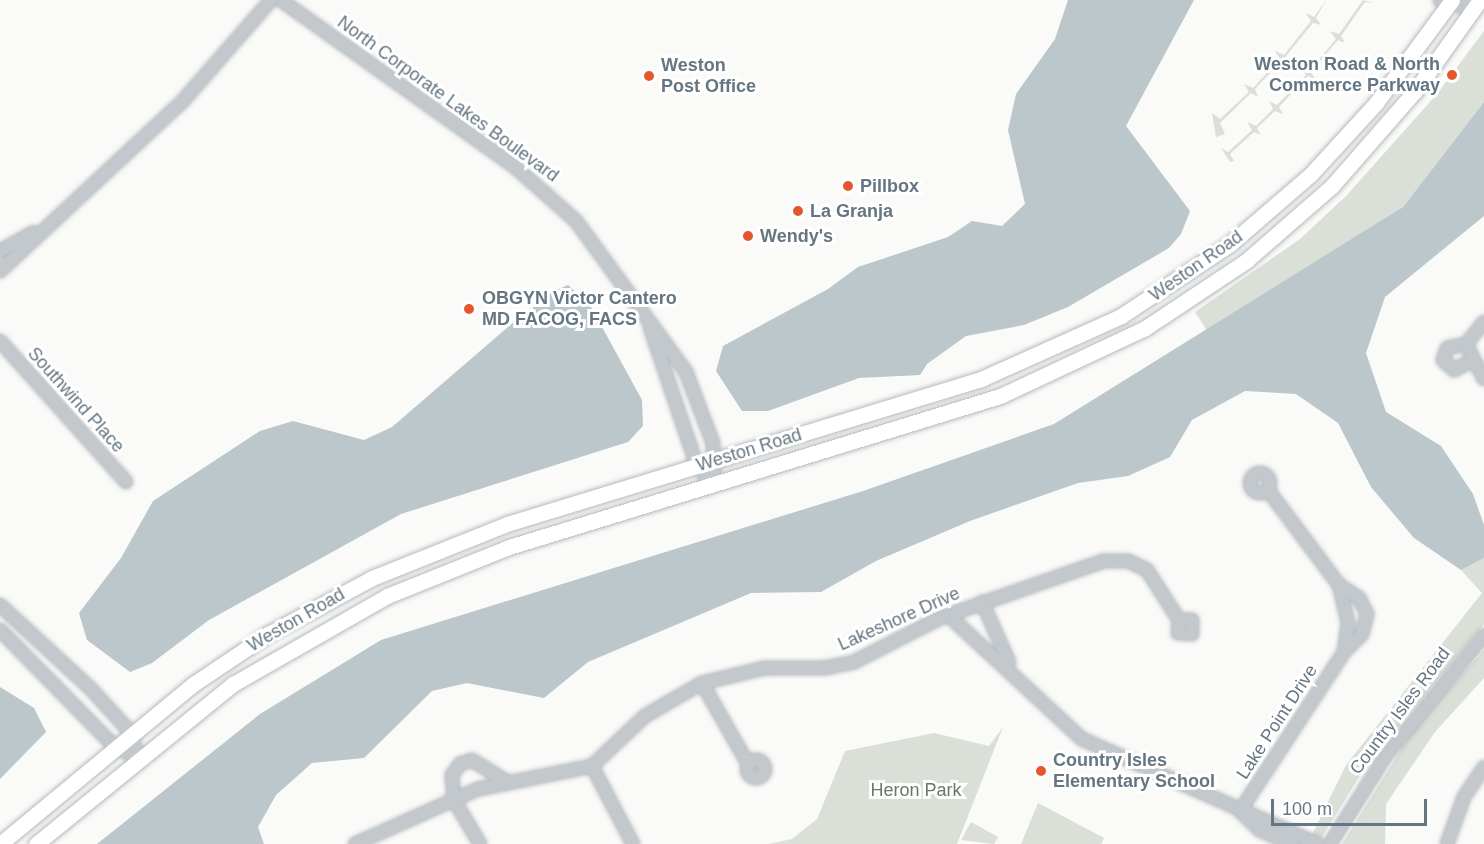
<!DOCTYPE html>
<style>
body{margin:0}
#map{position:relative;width:1484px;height:844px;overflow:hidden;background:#fafaf8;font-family:Arial,sans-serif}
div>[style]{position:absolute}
.green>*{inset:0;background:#dadfd7}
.water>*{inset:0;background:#bbc7cb}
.roads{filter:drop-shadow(0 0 2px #b5babe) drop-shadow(0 0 2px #b5babe)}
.minor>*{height:12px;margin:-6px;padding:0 6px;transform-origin:6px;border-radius:6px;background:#c3c8cc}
.minor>.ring{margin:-6px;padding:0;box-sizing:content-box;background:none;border:12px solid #c3c8cc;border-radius:50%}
.major>*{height:15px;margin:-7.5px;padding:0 7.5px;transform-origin:7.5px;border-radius:7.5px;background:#fff}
.dots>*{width:16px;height:16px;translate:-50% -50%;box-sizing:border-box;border:3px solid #fff;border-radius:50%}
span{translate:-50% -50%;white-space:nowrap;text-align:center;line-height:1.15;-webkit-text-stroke:6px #fff;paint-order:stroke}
.poi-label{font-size:18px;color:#657683;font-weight:700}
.right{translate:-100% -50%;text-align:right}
.left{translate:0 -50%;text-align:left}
.street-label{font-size:18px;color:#657683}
.park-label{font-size:18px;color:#687a64}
.scale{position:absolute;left:1271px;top:799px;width:156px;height:27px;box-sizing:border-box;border:3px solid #657683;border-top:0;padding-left:8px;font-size:18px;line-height:21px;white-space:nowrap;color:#657683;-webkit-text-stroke:4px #fff;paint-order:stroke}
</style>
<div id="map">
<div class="green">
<div style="clip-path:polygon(1326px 0,1316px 18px,1321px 25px,1313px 23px,1286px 56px,1289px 64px,1282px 61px,1255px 89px,1258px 97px,1251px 93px,1220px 123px,1225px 134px,1216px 137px,1212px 113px,1220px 119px,1249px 92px,1244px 84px,1253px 88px,1265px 75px,1280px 59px,1275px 51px,1284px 55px,1311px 21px,1306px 13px,1314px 17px)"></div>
<div style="clip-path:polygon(1363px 0,1373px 3px,1365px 2px,1341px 36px,1345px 43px,1338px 40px,1311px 72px,1315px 79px,1308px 76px,1279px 107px,1283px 114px,1275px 111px,1257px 128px,1261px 135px,1254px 132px,1230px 154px,1234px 161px,1230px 162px,1221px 148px,1228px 152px,1252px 130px,1247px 122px,1256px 126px,1273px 109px,1269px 101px,1277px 105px,1306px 75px,1301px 67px,1310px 70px,1336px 39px,1330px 31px,1339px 34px)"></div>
<div style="clip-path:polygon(1484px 31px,1484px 102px,1403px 207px,1208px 332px,1195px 312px,1300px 239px,1346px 196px,1437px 94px)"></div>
<div style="clip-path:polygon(1484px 558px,1484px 624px,1364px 769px,1318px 843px,1311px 837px,1346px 765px,1482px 593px,1461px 570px)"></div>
<div style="clip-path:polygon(1484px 650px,1484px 678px,1435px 732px,1386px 804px,1385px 844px,1342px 844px,1417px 724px)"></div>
<div style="clip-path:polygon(1003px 727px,957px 844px,769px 844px,792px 839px,817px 819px,845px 751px,934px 733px,989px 746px)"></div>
<div style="clip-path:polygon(1038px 803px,1104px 838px,1101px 844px,1021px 844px)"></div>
<div style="clip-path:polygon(971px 822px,998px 837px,994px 844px,961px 840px)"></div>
</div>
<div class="water">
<div style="clip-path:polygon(1068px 0,1194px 0,1126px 126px,1190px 211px,1181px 234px,1169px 248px,1068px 307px,1024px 325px,966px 336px,927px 364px,920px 375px,859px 378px,768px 411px,742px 411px,716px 371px,723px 346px,828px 289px,858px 267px,948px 237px,972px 221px,1002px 226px,1025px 204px,1008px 130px,1016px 94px,1055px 39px)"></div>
<div style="clip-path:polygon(1484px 102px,1484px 216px,1385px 297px,1366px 353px,1386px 412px,1441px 446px,1473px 494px,1484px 525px,1484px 558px,1461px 570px,1414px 538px,1371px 487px,1338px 423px,1296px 394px,1245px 391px,1192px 420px,1170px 457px,1128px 476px,1078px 483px,970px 521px,876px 561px,821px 592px,751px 593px,588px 662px,544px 698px,467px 683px,432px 691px,364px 758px,312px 763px,276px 795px,258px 827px,264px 844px,97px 844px,260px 714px,381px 640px,863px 491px,1054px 424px,1403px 207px)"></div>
<div style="clip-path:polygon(568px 285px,590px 305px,642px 400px,643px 426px,628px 442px,401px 514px,209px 620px,152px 663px,130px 672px,87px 640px,79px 613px,121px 558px,153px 501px,260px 431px,293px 421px,364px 440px,392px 427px,545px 295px)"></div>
<div style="clip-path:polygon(0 687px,34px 708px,46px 732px,0 779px)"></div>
</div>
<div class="roads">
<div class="minor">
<div style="left:281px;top:0;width:286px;rotate:35.5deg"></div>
<div style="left:514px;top:166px;width:83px;rotate:41.6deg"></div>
<div style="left:576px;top:221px;width:187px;rotate:53.9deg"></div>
<div style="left:686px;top:372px;width:76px;rotate:69.2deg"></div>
<div style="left:713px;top:443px;width:42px;rotate:88.6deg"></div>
<div style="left:1440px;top:0;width:34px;rotate:15deg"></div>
<div style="left:0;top:251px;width:38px;rotate:-29deg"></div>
<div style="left:0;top:271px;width:248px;rotate:-42.9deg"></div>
<div style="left:182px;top:102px;width:135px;rotate:-48.9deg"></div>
<div style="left:1484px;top:322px;width:28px;rotate:129deg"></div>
<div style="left:1466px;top:344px;width:39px;rotate:63deg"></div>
<div style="left:650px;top:327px;width:147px;rotate:71.3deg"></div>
<div style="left:697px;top:466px;width:25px;rotate:48deg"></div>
<div style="left:0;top:341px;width:189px;rotate:48.2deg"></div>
<div style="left:1466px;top:344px;width:19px;rotate:168deg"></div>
<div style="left:1447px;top:348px;width:13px;rotate:108deg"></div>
<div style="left:1443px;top:360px;width:15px;rotate:42deg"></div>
<div style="left:1454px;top:370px;width:19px;rotate:-28deg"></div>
<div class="ring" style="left:1250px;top:473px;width:8px;height:8px"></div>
<div style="left:1339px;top:585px;width:24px;rotate:33deg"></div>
<div style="left:1359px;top:598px;width:18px;rotate:63deg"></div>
<div style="left:1367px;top:614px;width:21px;rotate:104deg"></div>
<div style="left:1362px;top:634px;width:25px;rotate:135deg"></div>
<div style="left:982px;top:602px;width:66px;rotate:65.8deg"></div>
<div style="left:0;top:605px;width:124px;rotate:42.7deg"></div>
<div style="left:91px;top:689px;width:59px;rotate:47.7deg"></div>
<div style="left:131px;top:733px;width:25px;rotate:74deg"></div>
<div style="left:948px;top:615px;width:183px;rotate:42.8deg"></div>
<div style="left:1082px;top:739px;width:258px;rotate:24deg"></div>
<div style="left:0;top:630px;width:164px;rotate:45.5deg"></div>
<div style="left:115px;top:747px;width:25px;rotate:23deg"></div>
<div style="left:702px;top:683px;width:93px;rotate:60.4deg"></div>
<div class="ring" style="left:747px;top:760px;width:6px;height:6px"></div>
<div style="left:592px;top:766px;width:88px;rotate:62.3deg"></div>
<div style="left:1240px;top:811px;width:190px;rotate:-56.8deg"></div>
<div style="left:1344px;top:652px;width:29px;rotate:-82deg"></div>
<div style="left:1348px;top:623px;width:39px;rotate:-103deg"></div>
<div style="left:1339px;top:585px;width:119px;rotate:-126.8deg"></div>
<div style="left:1240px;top:811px;width:28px;rotate:44deg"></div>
<div style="left:1260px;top:830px;width:35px;rotate:24deg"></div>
<div style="left:355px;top:844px;width:135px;rotate:-24.1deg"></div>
<div style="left:478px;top:789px;width:116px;rotate:-11.4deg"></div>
<div style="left:592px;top:766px;width:73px;rotate:-43.3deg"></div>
<div style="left:645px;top:716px;width:66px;rotate:-30.1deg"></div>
<div style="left:702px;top:683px;width:65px;rotate:-13.4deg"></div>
<div style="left:765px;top:668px;width:59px"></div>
<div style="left:824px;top:668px;width:31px;rotate:-11deg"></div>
<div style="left:854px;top:662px;width:97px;rotate:-27.1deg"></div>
<div style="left:940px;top:618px;width:174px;rotate:-19.2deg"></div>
<div style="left:1104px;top:561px;width:24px"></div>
<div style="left:1128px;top:561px;width:21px;rotate:25deg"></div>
<div style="left:1147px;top:570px;width:59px;rotate:57.4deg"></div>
<div style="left:1179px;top:620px;width:13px;rotate:94deg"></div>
<div style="left:1178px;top:633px;width:14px;rotate:4deg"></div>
<div style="left:1192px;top:634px;width:14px;rotate:-90deg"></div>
<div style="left:1192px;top:620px;width:13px;rotate:180deg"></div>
<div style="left:480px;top:844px;width:51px;rotate:-120.6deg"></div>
<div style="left:454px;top:800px;width:25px;rotate:-95deg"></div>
<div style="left:452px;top:775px;width:14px;rotate:-54deg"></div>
<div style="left:460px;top:764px;width:13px;rotate:-18deg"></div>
<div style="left:472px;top:760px;width:39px;rotate:32deg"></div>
<div style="left:1330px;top:844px;width:103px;rotate:-57.7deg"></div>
<div style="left:1385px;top:757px;width:157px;rotate:-50.9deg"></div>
<div style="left:1447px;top:844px;width:50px;rotate:-70.1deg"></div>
<div style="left:1464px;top:797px;width:36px;rotate:-56deg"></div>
</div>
<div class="major">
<div style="left:0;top:844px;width:249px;rotate:-39.6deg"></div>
<div style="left:192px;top:685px;width:92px;rotate:-33.9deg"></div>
<div style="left:268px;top:634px;width:118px;rotate:-28.3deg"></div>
<div style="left:372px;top:578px;width:145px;rotate:-21.8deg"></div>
<div style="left:507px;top:524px;width:496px;rotate:-17deg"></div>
<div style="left:981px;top:379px;width:154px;rotate:-24.2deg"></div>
<div style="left:1121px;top:316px;width:131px;rotate:-33.4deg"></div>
<div style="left:1230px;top:244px;width:107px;rotate:-40.8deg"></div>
<div style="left:1311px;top:174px;width:96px;rotate:-47.5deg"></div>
<div style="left:1376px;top:103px;width:128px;rotate:-53.6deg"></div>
<div style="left:36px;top:844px;width:254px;rotate:-39.1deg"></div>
<div style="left:233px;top:684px;width:177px;rotate:-29.7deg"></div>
<div style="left:387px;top:596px;width:131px;rotate:-21.9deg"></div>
<div style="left:509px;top:547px;width:514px;rotate:-17.09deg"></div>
<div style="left:1000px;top:396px;width:160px;rotate:-25.1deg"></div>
<div style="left:1145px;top:328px;width:121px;rotate:-33.6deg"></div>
<div style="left:1246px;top:261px;width:114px;rotate:-41.1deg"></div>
<div style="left:1332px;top:186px;width:126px;rotate:-48.9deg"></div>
<div style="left:1415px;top:91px;width:112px;rotate:-54.5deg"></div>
</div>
</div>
<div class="dots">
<div style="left:1452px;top:75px;background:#e4572e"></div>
<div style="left:649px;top:76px;background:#e4572e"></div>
<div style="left:848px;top:186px;background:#e4572e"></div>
<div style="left:798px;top:211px;background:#e4572e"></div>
<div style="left:748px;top:236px;background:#e4572e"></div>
<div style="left:469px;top:309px;background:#e4572e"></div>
<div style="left:1041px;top:771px;background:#e4572e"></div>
</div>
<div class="poi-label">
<span class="right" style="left:1440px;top:75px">Weston Road &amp; North<br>Commerce Parkway</span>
<span class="left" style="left:661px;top:76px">Weston<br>Post Office</span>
<span class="left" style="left:860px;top:186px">Pillbox</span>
<span class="left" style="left:810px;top:211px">La Granja</span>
<span class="left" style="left:760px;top:236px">Wendy's</span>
<span class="left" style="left:482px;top:309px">OBGYN Victor Cantero<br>MD FACOG, FACS</span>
<span class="left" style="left:1053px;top:771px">Country Isles<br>Elementary School</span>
</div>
<div class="street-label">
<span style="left:448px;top:99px;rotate:36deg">North Corporate Lakes Boulevard</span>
<span style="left:1196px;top:266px;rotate:-35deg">Weston Road</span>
<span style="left:76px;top:400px;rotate:48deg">Southwind Place</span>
<span style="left:749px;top:450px;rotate:-17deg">Weston Road</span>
<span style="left:899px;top:619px;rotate:-24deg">Lakeshore Drive</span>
<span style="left:296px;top:620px;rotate:-30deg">Weston Road</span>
<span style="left:1400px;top:711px;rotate:-53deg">Country Isles Road</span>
<span style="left:1277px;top:722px;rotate:-57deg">Lake Point Drive</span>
</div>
<div class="park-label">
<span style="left:916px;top:790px">Heron Park</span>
</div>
<div class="scale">100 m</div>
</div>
